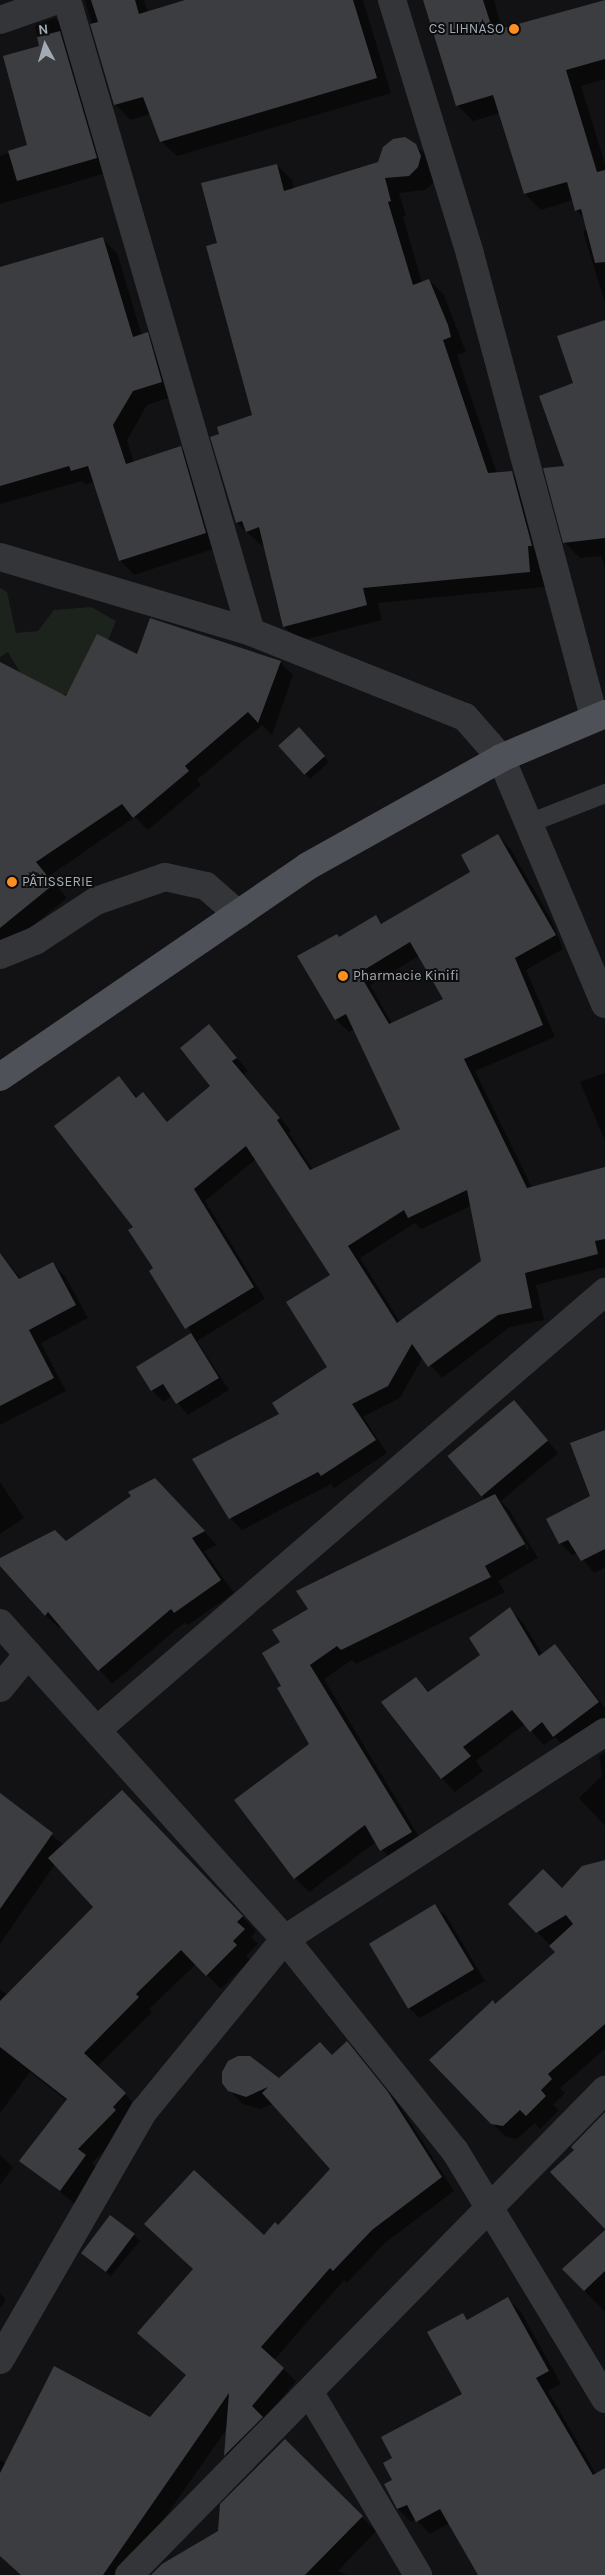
<!DOCTYPE html>
<meta charset="utf-8">
<style>
body{margin:0}
#map{position:relative;width:605px;height:2575px;overflow:hidden;background:#121214;font-family:Karla,sans-serif}
div>[style]{position:absolute}
.green>*{inset:0;background:#1c231c}
.shadow>*{inset:0;background:#0007}
.building>*{inset:0;background:#3c3d41;transform-origin:0 0}
.lane>*{height:19px;margin:-9.5px;padding:0 9.5px;transform-origin:9.5px;border-radius:9.5px;background:#333539}
.street>*{height:28px;margin:-14px;padding:0 14px;transform-origin:14px;border-radius:14px;background:#333539}
.primary>*{height:28px;margin:-14px;padding:0 14px;transform-origin:14px;border-radius:14px;background:#4e5258}
.dots>*{width:14px;height:14px;translate:-50% -50%;box-sizing:border-box;border:2px solid #0d0d0e;border-radius:50%}
span{translate:-50% -50%;white-space:nowrap;text-align:center;line-height:1.15;-webkit-text-stroke:4px #0d0d0e;paint-order:stroke}
.poi-label{font-size:14px;color:#a2abb5}
.right{translate:-100% -50%;text-align:right}
.left{translate:0 -50%;text-align:left}
.north{position:absolute;left:20px;top:20px;width:50px;height:50px;-webkit-text-stroke:4px #0d0d0e;paint-order:stroke;rotate:354deg;font-size:14px;font-weight:700;line-height:20px;text-align:center;color:#a2abb5}
.north::after{content:'';display:block;margin:auto;width:18px;height:22px;background:#a2abb5;clip-path:polygon(50% 0,100% 100%,50% 72%,0 100%)}
</style>
<div id="map">
<div class="green">
<div style="clip-path:polygon(0 588px,7px 592px,16px 633px,38px 631px,54px 610px,91px 607px,116px 621px,99px 662px,80px 695px,32px 693px,8px 652px,0 657px)"></div>
</div>
<div class="shadow">
<div style="clip-path:polygon(85px 0,144px 0,148px 13px,189px 0,363px 0,391px 93px,177px 156px,161px 141px,151px 114px,130px 120px,115px 104px)"></div>
<div style="clip-path:polygon(425px 0,494px 0,502px 29px,605px 0,605px 79px,581px 86px,605px 164px,605px 303px,583px 231px,587px 230px,584px 218px,576px 210px,573px 200px,541px 210px,525px 194px,500px 113px,473px 121px,457px 105px)"></div>
<div style="clip-path:polygon(55px 18px,70px 33px,110px 172px,0 204px,0 156px,28px 146px,40px 47px,35px 26px)"></div>
<div style="clip-path:polygon(415px 145px,431px 160px,435px 171px,433px 183px,425px 190px,399px 193px,406px 216px,403px 217px,422px 283px,429px 280px,444px 295px,462px 342px,466px 352px,457px 355px,497px 474px,511px 472px,527px 488px,545px 587px,378px 603px,382px 620px,299px 641px,284px 626px,265px 545px,262px 546px,237px 523px,221px 435px,253px 416px,219px 244px,277px 165px,292px 180px,294px 189px,379px 163px)"></div>
<div style="clip-path:polygon(103px 239px,117px 253px,142px 336px,147px 334px,161px 348px,175px 396px,147px 405px,127px 440px,134px 463px,180px 448px,195px 462px,219px 547px,134px 575px,120px 560px,94px 482px,86px 485px,82px 481px,0 504px,0 268px)"></div>
<div style="clip-path:polygon(605px 321px,605px 568px,601px 556px,580px 558px,564px 542px,566px 467px,575px 384px)"></div>
<div style="clip-path:polygon(138px 656px,280px 662px,293px 675px,272px 735px,262px 725px,197px 780px,201px 785px,148px 830px,135px 817px,49px 876px,67px 898px,0 952px,0 664px,67px 697px)"></div>
<div style="clip-path:polygon(305px 735px,329px 762px,310px 779px,280px 746px)"></div>
<div style="clip-path:polygon(evenodd,498px 836px,510px 848px,552px 921px,563px 949px,526px 970px,555px 1037px,475px 1071px,532px 1188px,605px 1170px,605px 1267px,536px 1285px,544px 1320px,510px 1327px,442px 1378px,423px 1357px,400px 1398px,363px 1417px,387px 1453px,334px 1488px,331px 1484px,242px 1530px,230px 1518px,281px 1415px,328px 1367px,331px 1275px,256px 1159px,205px 1201px,265px 1299px,197px 1341px,229px 1390px,188px 1415px,172px 1396px,163px 1402px,152px 1390px,192px 1334px,135px 1227px,119px 1077px,138px 1098px,143px 1094px,168px 1122px,212px 1086px,209px 1026px,248px 1071px,244px 1074px,291px 1131px,289px 1133px,313px 1170px,402px 1129px,354px 1029px,349px 1032px,336px 1020px,299px 956px,340px 938px,375px 917px,383px 924px,472px 873px,498px 836px,419px 956px,445px 1000px,392px 1024px,370px 985px,419px 956px,498px 836px,471px 1206px,482px 1261px,400px 1322px,360px 1258px,415px 1223px,421px 1229px,471px 1206px)"></div>
<div style="clip-path:polygon(604px 1073px,605px 1074px,605px 1141px,580px 1082px)"></div>
<div style="clip-path:polygon(0 1253px,21px 1279px,52px 1263px,65px 1276px,88px 1318px,41px 1343px,66px 1391px,0 1425px)"></div>
<div style="clip-path:polygon(evenodd,514px 1401px,558px 1453px,501px 1501px,509px 1510px,538px 1558px,498px 1581px,505px 1592px,356px 1664px,352px 1660px,324px 1679px,425px 1847px,395px 1864px,376px 1842px,309px 1892px,295px 1878px,311px 1744px,279px 1689px,486px 1500px,448px 1455px,514px 1401px,503px 1510px,506px 1510px,529px 1548px,527px 1550px,503px 1510px)"></div>
<div style="clip-path:polygon(605px 1431px,605px 1567px,594px 1573px,578px 1553px,572px 1555px,560px 1543px,591px 1497px)"></div>
<div style="clip-path:polygon(0 1482px,24px 1518px,0 1534px)"></div>
<div style="clip-path:polygon(168px 1493px,217px 1545px,204px 1551px,234px 1593px,188px 1625px,185px 1622px,112px 1684px,62px 1625px,59px 1628px,45px 1615px,0 1564px,0 1560px,66px 1542px)"></div>
<div style="clip-path:polygon(510px 1609px,523px 1623px,543px 1655px,555px 1646px,568px 1660px,605px 1708px,605px 1721px,567px 1750px,555px 1737px,544px 1745px,525px 1724px,476px 1761px,483px 1771px,455px 1792px,442px 1778px,416px 1678px,430px 1692px,481px 1655px)"></div>
<div style="clip-path:polygon(605px 1752px,605px 1826px,579px 1798px,602px 1776px,599px 1756px)"></div>
<div style="clip-path:polygon(0 1795px,64px 1845px,136px 1806px,256px 1931px,251px 1937px,258px 1944px,246px 1956px,250px 1960px,221px 1989px,196px 1964px,149px 2009px,152px 2012px,97px 2067px,139px 2108px,129px 2125px,92px 2163px,100px 2171px,75px 2204px,21px 2160px,67px 2101px,30px 2072px,0 2113px,0 1990px,8px 1995px,95px 1907px,55px 1864px,0 1944px)"></div>
<div style="clip-path:polygon(605px 1861px,605px 2049px,560px 2088px,565px 2093px,553px 2105px,559px 2110px,540px 2129px,535px 2123px,517px 2139px,506px 2137px,492px 2123px,496px 2005px,557px 1952px,509px 1904px,562px 1890px)"></div>
<div style="clip-path:polygon(435px 1906px,447px 1917px,485px 1981px,420px 2018px,408px 2007px)"></div>
<div style="clip-path:polygon(347px 2043px,400px 2106px,454px 2191px,385px 2243px,347px 2283px,344px 2280px,274px 2360px,296px 2381px,264px 2419px,238px 2468px,226px 2455px,228px 2427px,125px 2575px,22px 2575px,0 2555px,0 2460px,6px 2464px,150px 2418px,187px 2376px,264px 2237px,278px 2227px,332px 2169px,273px 2104px,260px 2109px,243px 2104px,229px 2090px,279px 2080px,332px 2056px)"></div>
<div style="clip-path:polygon(0 2155px,13px 2167px,0 2185px)"></div>
<div style="clip-path:polygon(605px 2232px,605px 2312px,564px 2269px)"></div>
<div style="clip-path:polygon(134px 2235px,140px 2241px,111px 2276px,82px 2252px)"></div>
<div style="clip-path:polygon(0 2294px,6px 2300px,0 2308px)"></div>
<div style="clip-path:polygon(508px 2299px,521px 2312px,561px 2384px,548px 2391px,596px 2474px,605px 2481px,605px 2575px,479px 2575px,450px 2523px,430px 2534px,416px 2519px,411px 2522px,398px 2509px,385px 2485px,394px 2480px,394px 2459px,464px 2394px,462px 2315px,469px 2321px)"></div>
<div style="clip-path:polygon(285px 2440px,376px 2531px,338px 2571px,347px 2575px,153px 2575px,219px 2532px)"></div>
</div>
<div class="building">
<div style="clip-path:polygon(91px 0,135px 0,139px 14px,185px 0,353px 0,377px 78px,160px 142px,143px 97px,114px 105px,90px 24px,98px 22px)"></div>
<div style="clip-path:polygon(423px 0,483px 0,493px 31px,605px 0,605px 59px,566px 70px,597px 172px,605px 170px,605px 262px,595px 263px,581px 209px,575px 211px,567px 182px,524px 194px,493px 95px,456px 106px)"></div>
<div style="clip-path:polygon(60px 31px,97px 158px,17px 181px,8px 151px,27px 145px,3px 56px,39px 46px,37px 37px)"></div>
<div style="clip-path:polygon(405px 137px,416px 144px,421px 156px,418px 167px,409px 176px,385px 178px,391px 201px,388px 202px,413px 285px,429px 279px,448px 325px,451px 337px,443px 340px,488px 473px,512px 471px,532px 546px,528px 546px,530px 572px,363px 588px,367px 605px,283px 627px,259px 527px,246px 532px,242px 521px,236px 523px,210px 437px,219px 434px,217px 427px,252px 415px,206px 246px,217px 243px,201px 183px,277px 164px,284px 191px,378px 162px,383px 147px,393px 139px)"></div>
<div style="clip-path:polygon(103px 237px,133px 337px,148px 332px,162px 382px,133px 391px,113px 425px,126px 464px,181px 446px,206px 533px,119px 561px,88px 466px,71px 471px,69px 466px,0 486px,0 267px)"></div>
<div style="clip-path:polygon(605px 320px,605px 538px,563px 543px,543px 468px,564px 466px,539px 396px,573px 383px,557px 336px)"></div>
<div style="clip-path:polygon(150px 618px,281px 661px,258px 723px,248px 712px,185px 766px,189px 771px,133px 818px,122px 804px,36px 862px,54px 884px,0 928px,0 662px,66px 696px,97px 634px,137px 654px)"></div>
<div style="left:299px;top:727px;width:39px;height:28px;rotate:48deg"></div>
<div style="clip-path:polygon(evenodd,498px 834px,556px 935px,515px 958px,543px 1025px,464px 1059px,527px 1188px,605px 1167px,605px 1239px,595px 1241px,598px 1254px,525px 1273px,532px 1308px,498px 1315px,428px 1367px,412px 1344px,388px 1386px,352px 1404px,376px 1440px,321px 1476px,318px 1472px,229px 1519px,192px 1459px,279px 1414px,272px 1403px,327px 1367px,286px 1302px,330px 1275px,246px 1146px,194px 1189px,254px 1287px,185px 1329px,149px 1271px,153px 1268px,128px 1230px,133px 1227px,54px 1126px,119px 1076px,136px 1098px,143px 1092px,167px 1122px,210px 1086px,180px 1048px,209px 1024px,237px 1058px,232px 1061px,280px 1118px,277px 1120px,310px 1170px,400px 1129px,346px 1014px,335px 1020px,297px 956px,337px 934px,339px 937px,376px 915px,381px 924px,470px 872px,461px 855px,498px 834px,410px 942px,443px 999px,389px 1024px,359px 973px,410px 942px,498px 834px,467px 1190px,481px 1261px,397px 1323px,348px 1246px,404px 1210px,408px 1218px,467px 1190px)"></div>
<div style="clip-path:polygon(0 1253px,19px 1279px,53px 1262px,76px 1305px,29px 1330px,54px 1378px,0 1406px)"></div>
<div style="clip-path:polygon(191px 1333px,219px 1378px,176px 1404px,163px 1384px,151px 1391px,136px 1367px)"></div>
<div style="left:514px;top:1400px;width:53px;height:87px;rotate:50deg"></div>
<div style="clip-path:polygon(605px 1430px,605px 1549px,581px 1561px,568px 1540px,559px 1544px,546px 1519px,590px 1496px,570px 1443px)"></div>
<div style="clip-path:polygon(155px 1478px,205px 1531px,192px 1538px,221px 1580px,174px 1613px,171px 1609px,98px 1671px,48px 1612px,45px 1616px,0 1566px,0 1558px,55px 1530px,66px 1541px,131px 1496px,128px 1492px)"></div>
<div style="clip-path:polygon(495px 1494px,525px 1544px,485px 1566px,491px 1577px,341px 1650px,337px 1646px,310px 1665px,412px 1832px,380px 1851px,365px 1825px,294px 1879px,234px 1800px,309px 1744px,277px 1688px,281px 1686px,262px 1653px,280px 1642px,272px 1630px,308px 1609px,296px 1591px)"></div>
<div style="clip-path:polygon(510px 1607px,539px 1656px,555px 1644px,599px 1702px,553px 1737px,542px 1722px,530px 1732px,512px 1710px,463px 1747px,471px 1756px,441px 1779px,381px 1702px,416px 1677px,428px 1692px,480px 1655px,469px 1638px)"></div>
<div style="clip-path:polygon(122px 1790px,243px 1916px,237px 1922px,245px 1929px,233px 1941px,237px 1945px,206px 1976px,181px 1950px,136px 1994px,139px 1997px,84px 2053px,126px 2093px,113px 2107px,116px 2110px,78px 2149px,86px 2155px,60px 2191px,19px 2161px,67px 2099px,0 2047px,0 2001px,93px 1907px,48px 1858px)"></div>
<div style="clip-path:polygon(0 1793px,53px 1833px,0 1909px)"></div>
<div style="clip-path:polygon(605px 1860px,605px 2024px,548px 2074px,552px 2079px,541px 2090px,546px 2096px,526px 2116px,520px 2110px,503px 2126px,491px 2124px,429px 2060px,493px 2000px,495px 2004px,555px 1952px,549px 1946px,573px 1924px,566px 1915px,536px 1933px,508px 1904px,543px 1869px,562px 1888px,582px 1866px)"></div>
<div style="left:435px;top:1904px;width:76px;height:77px;rotate:59deg"></div>
<div style="clip-path:polygon(347px 2041px,388px 2092px,442px 2177px,372px 2230px,333px 2271px,330px 2268px,261px 2347px,284px 2368px,252px 2406px,263px 2417px,224px 2456px,229px 2393px,103px 2575px,21px 2575px,0 2556px,0 2473px,54px 2366px,150px 2417px,186px 2375px,137px 2333px,193px 2269px,144px 2224px,194px 2170px,264px 2235px,275px 2222px,278px 2225px,330px 2169px,262px 2093px,268px 2087px,246px 2097px,228px 2091px,222px 2083px,222px 2072px,228px 2061px,238px 2056px,250px 2056px,279px 2078px,320px 2042px,332px 2055px)"></div>
<div style="clip-path:polygon(605px 2112px,605px 2229px,550px 2172px,574px 2150px,571px 2147px)"></div>
<div style="left:110px;top:2215px;width:31px;height:48px;rotate:37deg"></div>
<div style="clip-path:polygon(605px 2230px,605px 2271px,584px 2291px,562px 2269px)"></div>
<div style="clip-path:polygon(508px 2297px,549px 2371px,536px 2378px,593px 2475px,605px 2468px,605px 2575px,478px 2575px,440px 2509px,416px 2522px,407px 2505px,397px 2509px,384px 2484px,392px 2480px,383px 2463px,392px 2458px,381px 2437px,462px 2394px,427px 2332px,463px 2313px,467px 2320px)"></div>
<div style="clip-path:polygon(285px 2439px,363px 2516px,305px 2575px,151px 2575px,162px 2564px,218px 2531px,220px 2504px)"></div>
</div>
<div class="lane">
<div style="left:528px;top:823px;width:83px;rotate:-21.3deg"></div>
</div>
<div class="street">
<div style="left:67px;top:0;width:658px;rotate:73.77deg"></div>
<div style="left:392px;top:0;width:266px;rotate:72.9deg"></div>
<div style="left:470px;top:254px;width:480px;rotate:75deg"></div>
<div style="left:0;top:20px;width:60px;rotate:-19.3deg"></div>
<div style="left:0;top:557px;width:262px;rotate:16.6deg"></div>
<div style="left:251px;top:632px;width:230px;rotate:21.7deg"></div>
<div style="left:465px;top:717px;width:55px;rotate:48.7deg"></div>
<div style="left:501px;top:758px;width:267px;rotate:67.1deg"></div>
<div style="left:0;top:955px;width:38px;rotate:-22deg"></div>
<div style="left:35px;top:941px;width:73px;rotate:-33.3deg"></div>
<div style="left:96px;top:901px;width:73px;rotate:-19.2deg"></div>
<div style="left:165px;top:877px;width:42px;rotate:12.4deg"></div>
<div style="left:206px;top:886px;width:43px;rotate:41.2deg"></div>
<div style="left:0;top:1623px;width:426px;rotate:48deg"></div>
<div style="left:285px;top:1939px;width:272px;rotate:51.3deg"></div>
<div style="left:455px;top:2151px;width:290px;rotate:58.8deg"></div>
<div style="left:0;top:1688px;width:44px;rotate:-50.5deg"></div>
<div style="left:97px;top:1730px;width:671px;rotate:-40.77deg"></div>
<div style="left:0;top:2360px;width:288px;rotate:-60deg"></div>
<div style="left:144px;top:2111px;width:222px;rotate:-50.7deg"></div>
<div style="left:285px;top:1939px;width:381px;rotate:-32.9deg"></div>
<div style="left:310px;top:2393px;width:212px;rotate:59.3deg"></div>
<div style="left:129px;top:2575px;width:680px;rotate:-45.54deg"></div>
</div>
<div class="primary">
<div style="left:0;top:1077px;width:373px;rotate:-34.4deg"></div>
<div style="left:308px;top:866px;width:221px;rotate:-29.2deg"></div>
<div style="left:501px;top:758px;width:113px;rotate:-22.9deg"></div>
</div>
<div class="dots">
<div style="left:514px;top:29px;background:#fc8f21"></div>
<div style="left:12px;top:882px;background:#fc8f21"></div>
<div style="left:343px;top:976px;background:#fc8f21"></div>
</div>
<div class="poi-label">
<span class="right" style="left:504px;top:29px">CS LIHNASO</span>
<span class="left" style="left:22px;top:882px">PÂTISSERIE</span>
<span class="left" style="left:353px;top:976px">Pharmacie Kinifi</span>
</div>
<div class="north">N</div>
</div>
